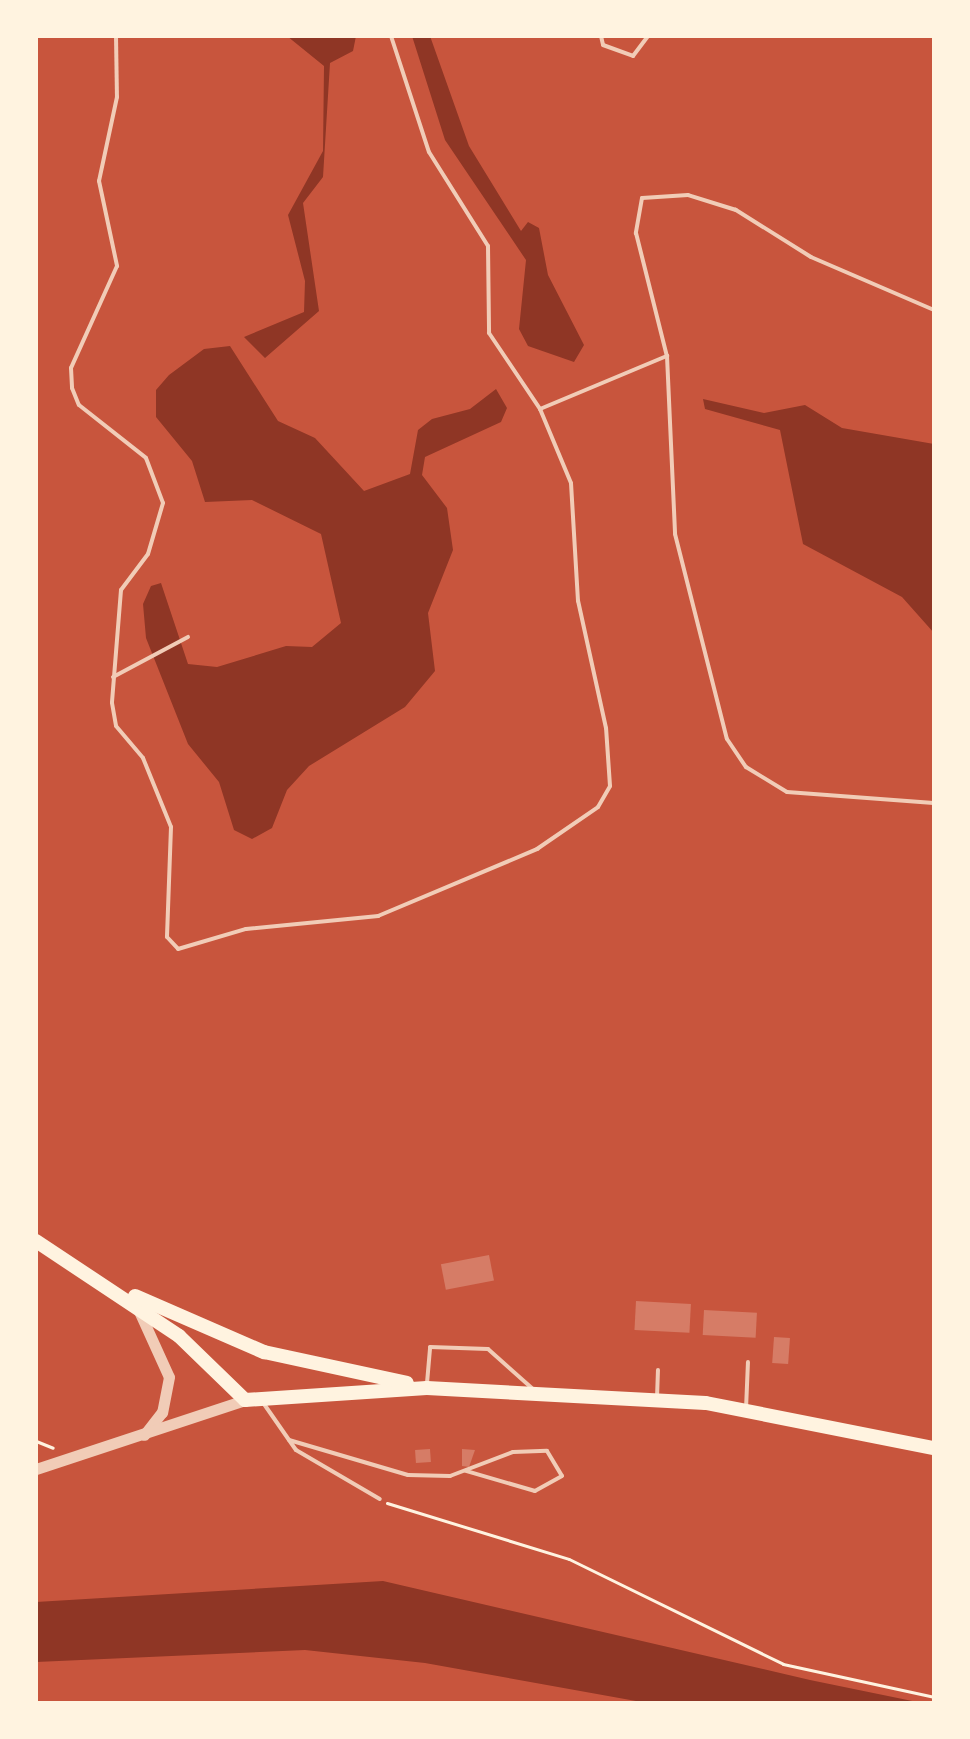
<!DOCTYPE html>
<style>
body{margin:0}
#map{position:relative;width:970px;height:1739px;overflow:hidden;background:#c8553d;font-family:Barlow,sans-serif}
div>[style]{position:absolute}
.water>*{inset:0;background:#8f3625}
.building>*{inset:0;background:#d67c66;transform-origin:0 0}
.path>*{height:3px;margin:-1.5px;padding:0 1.5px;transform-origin:1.5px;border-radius:1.5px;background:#fff3e0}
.service>*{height:4px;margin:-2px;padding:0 2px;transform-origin:2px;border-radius:2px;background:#f1ccb7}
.tertiary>*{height:11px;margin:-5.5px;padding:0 5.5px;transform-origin:5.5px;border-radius:5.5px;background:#f1ccb7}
.primary>*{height:14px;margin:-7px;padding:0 7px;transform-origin:7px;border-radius:7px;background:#fff3e0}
span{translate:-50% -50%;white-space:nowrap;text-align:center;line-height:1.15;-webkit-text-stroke:6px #fff3e0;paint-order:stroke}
.frame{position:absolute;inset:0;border:38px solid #fff3e0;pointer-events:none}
</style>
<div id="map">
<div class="water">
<div style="clip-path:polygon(287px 36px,356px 36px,353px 51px,330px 63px,323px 177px,303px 203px,319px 311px,265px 358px,244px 337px,304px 312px,305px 281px,288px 215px,323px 151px,324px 66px)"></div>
<div style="clip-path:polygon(412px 36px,430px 36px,469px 146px,521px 231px,528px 222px,539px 228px,548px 275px,584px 345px,574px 362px,528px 346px,519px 329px,526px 260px,445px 140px)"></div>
<div style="clip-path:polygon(230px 346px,278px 421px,315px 438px,364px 491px,410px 474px,418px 430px,432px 419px,470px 409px,496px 389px,507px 408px,501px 422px,425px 457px,422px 475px,447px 508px,453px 550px,428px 613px,435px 671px,405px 707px,309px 766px,287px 790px,272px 828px,252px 839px,234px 830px,219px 782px,188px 744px,146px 638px,143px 604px,151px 586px,161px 583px,188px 664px,217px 667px,286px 646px,312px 647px,341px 623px,321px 534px,252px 500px,205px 502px,192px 461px,156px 417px,156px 390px,169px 375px,204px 349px)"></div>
<div style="clip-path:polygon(703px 399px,764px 413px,805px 405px,842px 428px,934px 444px,934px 633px,902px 597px,803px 544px,780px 430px,705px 409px)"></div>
<div style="clip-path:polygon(383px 1581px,810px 1680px,922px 1703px,647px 1703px,425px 1663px,305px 1650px,36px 1662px,36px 1602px)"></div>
</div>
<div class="building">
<div style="left:489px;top:1255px;width:26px;height:49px;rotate:79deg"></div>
<div style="left:636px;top:1301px;width:55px;height:29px;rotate:3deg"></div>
<div style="left:704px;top:1310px;width:53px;height:25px;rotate:3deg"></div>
<div style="left:774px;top:1337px;width:16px;height:26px;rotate:4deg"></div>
<div style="left:430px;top:1449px;width:13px;height:15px;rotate:86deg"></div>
<div style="clip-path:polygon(462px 1449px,475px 1450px,469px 1467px,462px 1466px)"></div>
</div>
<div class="path">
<div style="left:36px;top:1441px;width:18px;rotate:22deg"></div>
<div style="left:387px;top:1503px;width:190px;rotate:17.1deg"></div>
<div style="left:569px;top:1559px;width:238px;rotate:26.1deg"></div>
<div style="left:783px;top:1664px;width:155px;rotate:12.3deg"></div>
</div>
<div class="service">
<div style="left:116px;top:36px;width:61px;rotate:89.1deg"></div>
<div style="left:117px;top:97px;width:86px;rotate:102.1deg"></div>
<div style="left:99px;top:181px;width:87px;rotate:78deg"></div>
<div style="left:117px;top:266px;width:112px;rotate:114.3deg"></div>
<div style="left:71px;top:368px;width:20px;rotate:87deg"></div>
<div style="left:72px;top:388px;width:18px;rotate:68deg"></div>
<div style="left:79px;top:405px;width:85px;rotate:38.3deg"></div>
<div style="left:146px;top:458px;width:48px;rotate:69.3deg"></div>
<div style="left:163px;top:503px;width:53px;rotate:106.4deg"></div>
<div style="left:148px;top:554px;width:45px;rotate:126.9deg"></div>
<div style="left:121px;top:590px;width:113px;rotate:94.6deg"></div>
<div style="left:112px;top:703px;width:23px;rotate:80deg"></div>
<div style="left:116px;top:726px;width:42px;rotate:49.8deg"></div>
<div style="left:143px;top:758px;width:74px;rotate:67.9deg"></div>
<div style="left:171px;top:827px;width:110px;rotate:92.1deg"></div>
<div style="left:167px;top:937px;width:16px;rotate:47deg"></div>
<div style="left:178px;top:949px;width:71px;rotate:-16.4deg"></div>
<div style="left:246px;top:929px;width:133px;rotate:-5.6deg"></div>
<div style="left:378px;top:916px;width:173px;rotate:-22.8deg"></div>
<div style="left:537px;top:849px;width:74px;rotate:-34.5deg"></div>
<div style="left:598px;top:807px;width:24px;rotate:-60deg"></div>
<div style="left:610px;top:786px;width:58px;rotate:-93.9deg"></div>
<div style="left:606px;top:728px;width:130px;rotate:-102.4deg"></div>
<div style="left:578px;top:601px;width:118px;rotate:-93.4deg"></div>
<div style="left:571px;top:483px;width:80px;rotate:-112.7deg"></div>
<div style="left:391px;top:36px;width:122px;rotate:71.9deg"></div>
<div style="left:429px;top:152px;width:111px;rotate:57.9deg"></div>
<div style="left:488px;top:246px;width:87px;rotate:89.3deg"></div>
<div style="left:489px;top:333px;width:92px;rotate:56.1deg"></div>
<div style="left:540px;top:409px;width:138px;rotate:-22.7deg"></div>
<div style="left:601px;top:36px;width:9px;rotate:77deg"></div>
<div style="left:603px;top:45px;width:32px;rotate:20deg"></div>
<div style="left:633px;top:56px;width:25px;rotate:-53deg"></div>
<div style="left:934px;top:310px;width:134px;rotate:-156.7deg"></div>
<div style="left:811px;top:257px;width:89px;rotate:-147.9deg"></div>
<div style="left:736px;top:210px;width:50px;rotate:-162.6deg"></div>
<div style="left:688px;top:195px;width:46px;rotate:176.3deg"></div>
<div style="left:642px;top:198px;width:36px;rotate:100deg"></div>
<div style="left:636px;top:233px;width:127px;rotate:75.9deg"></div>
<div style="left:667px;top:356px;width:178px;rotate:87.4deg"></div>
<div style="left:675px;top:534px;width:211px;rotate:75.8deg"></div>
<div style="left:727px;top:739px;width:34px;rotate:56deg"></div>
<div style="left:746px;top:767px;width:48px;rotate:31.4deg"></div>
<div style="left:787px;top:792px;width:147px;rotate:4.3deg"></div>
<div style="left:113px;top:677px;width:85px;rotate:-28.1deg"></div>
<div style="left:427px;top:1383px;width:36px;rotate:-85deg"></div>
<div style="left:430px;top:1347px;width:58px;rotate:2deg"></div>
<div style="left:488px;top:1349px;width:62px;rotate:41.7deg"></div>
<div style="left:657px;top:1398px;width:28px;rotate:-88deg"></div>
<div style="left:264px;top:1404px;width:56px;rotate:55.2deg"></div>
<div style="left:296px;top:1450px;width:97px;rotate:30.3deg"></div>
<div style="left:746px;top:1409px;width:47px;rotate:-87.6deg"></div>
<div style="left:289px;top:1440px;width:124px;rotate:16.4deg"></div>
<div style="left:408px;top:1475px;width:42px;rotate:1.4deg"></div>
<div style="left:450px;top:1476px;width:67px;rotate:-20.9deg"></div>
<div style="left:513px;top:1452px;width:34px;rotate:-2deg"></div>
<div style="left:547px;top:1451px;width:29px;rotate:59deg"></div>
<div style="left:562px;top:1476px;width:31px;rotate:151deg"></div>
<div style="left:535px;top:1491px;width:72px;rotate:-163.8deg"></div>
</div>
<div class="tertiary">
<div style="left:139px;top:1311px;width:72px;rotate:65.6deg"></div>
<div style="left:169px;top:1377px;width:36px;rotate:101deg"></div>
<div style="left:162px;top:1412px;width:29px;rotate:128deg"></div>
<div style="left:36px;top:1469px;width:220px;rotate:-18.3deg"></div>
</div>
<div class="primary">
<div style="left:36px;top:1241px;width:172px;rotate:33.6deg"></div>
<div style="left:179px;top:1336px;width:92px;rotate:44.1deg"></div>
<div style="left:245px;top:1400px;width:182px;rotate:-3.8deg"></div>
<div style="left:427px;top:1388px;width:279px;rotate:3.1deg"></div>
<div style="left:706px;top:1403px;width:232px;rotate:11.2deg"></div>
<div style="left:135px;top:1296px;width:141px;rotate:23.5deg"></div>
<div style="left:264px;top:1352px;width:146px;rotate:12.2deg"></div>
</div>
<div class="frame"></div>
</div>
